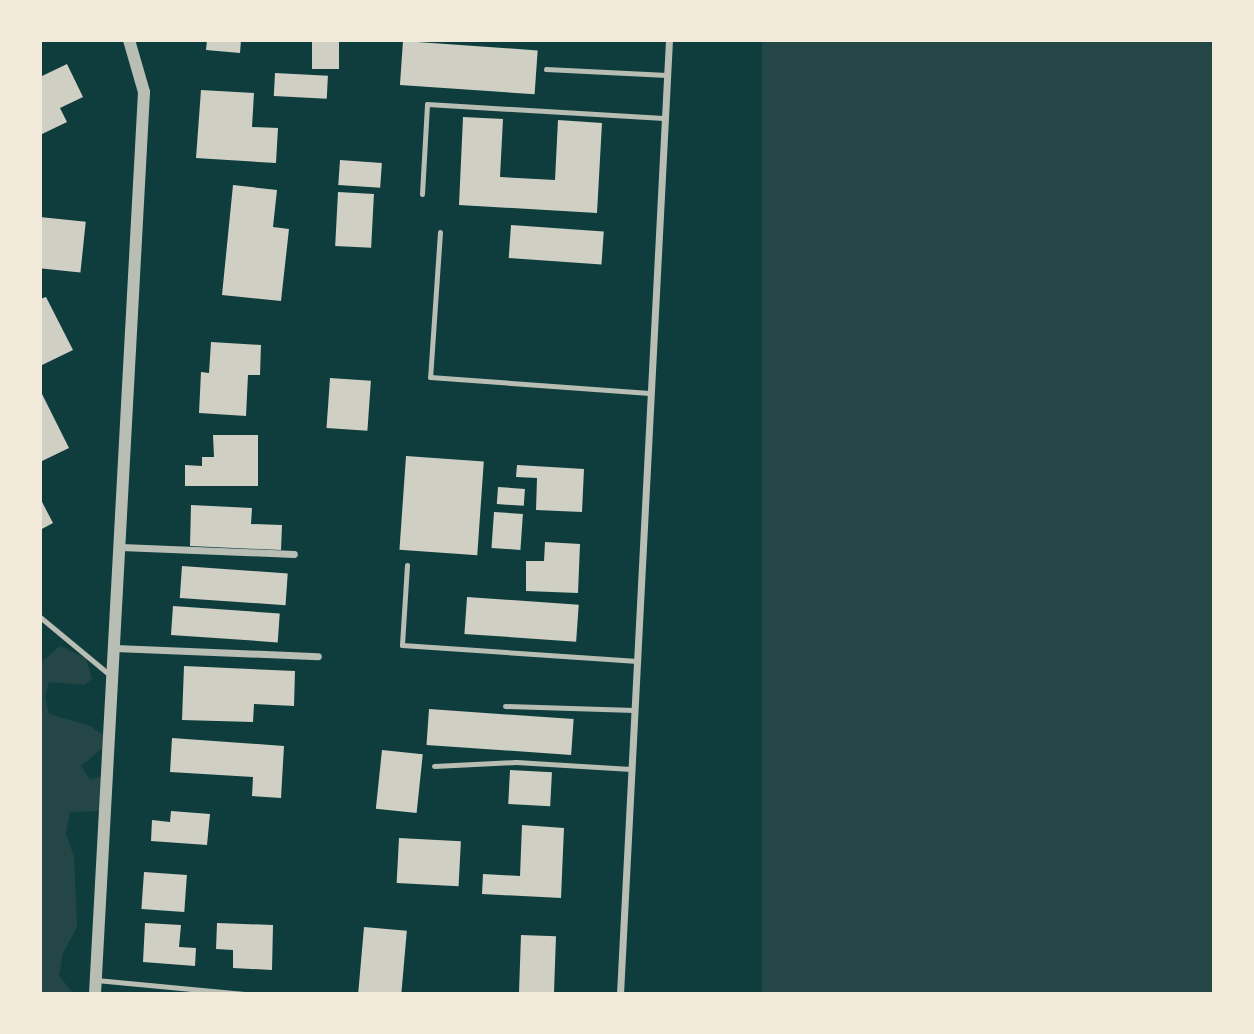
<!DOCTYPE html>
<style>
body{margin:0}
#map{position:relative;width:1254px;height:1034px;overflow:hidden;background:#0f3d3e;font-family:Poppins,sans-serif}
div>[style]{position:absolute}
.green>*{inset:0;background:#244646;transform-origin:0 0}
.building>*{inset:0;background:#cfcfc3;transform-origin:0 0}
.service>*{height:5px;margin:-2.5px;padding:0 2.5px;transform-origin:2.5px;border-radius:2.5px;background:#b8beb3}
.minor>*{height:7px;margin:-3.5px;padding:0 3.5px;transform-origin:3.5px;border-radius:3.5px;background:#b8beb3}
.tertiary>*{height:12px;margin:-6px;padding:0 6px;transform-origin:6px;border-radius:6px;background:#b8beb3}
span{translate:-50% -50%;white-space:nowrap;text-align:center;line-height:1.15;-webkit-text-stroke:5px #f1e9da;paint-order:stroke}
.frame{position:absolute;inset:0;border:42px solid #f1e9da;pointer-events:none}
</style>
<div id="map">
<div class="green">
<div style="left:762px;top:40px;width:452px;height:955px"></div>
<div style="clip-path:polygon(60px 646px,86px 658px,92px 679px,84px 685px,49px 682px,45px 696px,49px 714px,90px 726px,105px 736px,106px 745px,81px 766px,90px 780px,106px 774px,101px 811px,70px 812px,66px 834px,74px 857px,77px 927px,63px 953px,59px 976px,74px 994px,40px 994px,40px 663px)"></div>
</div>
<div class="building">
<div style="clip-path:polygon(207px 40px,241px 40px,240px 53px,206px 50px)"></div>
<div style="left:312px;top:40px;width:27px;height:29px"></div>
<div style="left:403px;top:41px;width:135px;height:44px;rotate:4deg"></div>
<div style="clip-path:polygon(67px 64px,83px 97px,60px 108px,67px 122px,40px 135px,40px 77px)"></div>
<div style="left:275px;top:73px;width:53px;height:23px;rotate:3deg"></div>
<div style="clip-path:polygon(201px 90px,254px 93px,252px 127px,278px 128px,276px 163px,196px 158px)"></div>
<div style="clip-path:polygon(463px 117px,503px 119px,500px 177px,555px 180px,558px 120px,602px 123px,597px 213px,459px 205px)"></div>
<div style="left:340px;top:160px;width:42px;height:25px;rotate:4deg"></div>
<div style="clip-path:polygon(233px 185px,277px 190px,273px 227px,289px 229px,281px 301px,222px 295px)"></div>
<div style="left:338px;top:192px;width:36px;height:54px;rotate:3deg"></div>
<div style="left:40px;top:217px;width:46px;height:51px;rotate:6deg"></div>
<div style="left:511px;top:225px;width:93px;height:33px;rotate:4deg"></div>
<div style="clip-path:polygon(46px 297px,73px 350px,40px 366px,40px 299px)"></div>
<div style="clip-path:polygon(211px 342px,261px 345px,260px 375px,248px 375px,246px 416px,199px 413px,201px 372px,209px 373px)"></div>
<div style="left:330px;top:378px;width:41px;height:50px;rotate:4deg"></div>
<div style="clip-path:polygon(40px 390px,69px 448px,40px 462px)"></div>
<div style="clip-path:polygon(213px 435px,258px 435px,258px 486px,185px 486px,185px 465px,202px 466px,202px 457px,214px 457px)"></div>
<div style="left:406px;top:456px;width:78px;height:94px;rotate:4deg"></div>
<div style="clip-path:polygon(517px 465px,584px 469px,582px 512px,536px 510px,537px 478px,516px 477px)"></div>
<div style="left:498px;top:487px;width:27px;height:17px;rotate:4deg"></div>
<div style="clip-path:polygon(40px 498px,53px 523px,40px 530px)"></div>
<div style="clip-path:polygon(191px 505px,252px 508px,251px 524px,282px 525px,281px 550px,190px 546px)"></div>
<div style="left:494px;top:512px;width:29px;height:36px;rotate:4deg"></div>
<div style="clip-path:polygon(545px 542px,580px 544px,578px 593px,526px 591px,526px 561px,544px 561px)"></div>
<div style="left:182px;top:566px;width:106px;height:32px;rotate:4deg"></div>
<div style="left:467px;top:597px;width:112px;height:37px;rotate:4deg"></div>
<div style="left:173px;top:606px;width:107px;height:29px;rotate:4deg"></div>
<div style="clip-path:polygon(184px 666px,295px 671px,294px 706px,254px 704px,253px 722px,182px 720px)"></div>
<div style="left:429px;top:709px;width:145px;height:36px;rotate:4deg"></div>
<div style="clip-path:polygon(172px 738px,284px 746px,281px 798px,252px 796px,253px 777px,170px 772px)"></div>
<div style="left:382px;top:750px;width:41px;height:59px;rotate:6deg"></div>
<div style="left:510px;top:770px;width:42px;height:34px;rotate:3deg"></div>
<div style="clip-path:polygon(171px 811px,210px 814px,207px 845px,151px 841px,152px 820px,170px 822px)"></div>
<div style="clip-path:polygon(522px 825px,564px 828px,561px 898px,482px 894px,483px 874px,520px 876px)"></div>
<div style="left:399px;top:838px;width:62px;height:45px;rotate:3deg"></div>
<div style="left:144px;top:872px;width:43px;height:37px;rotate:4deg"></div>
<div style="clip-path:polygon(145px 923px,181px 925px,179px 947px,196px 948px,195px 966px,143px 962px)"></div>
<div style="clip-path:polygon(217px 923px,273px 925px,272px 970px,233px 968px,233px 950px,216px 949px)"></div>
<div style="left:364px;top:927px;width:43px;height:67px;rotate:5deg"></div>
<div style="left:521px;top:935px;width:35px;height:59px;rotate:2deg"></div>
</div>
<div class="service">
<div style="left:546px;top:69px;width:121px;rotate:2.8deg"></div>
<div style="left:422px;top:194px;width:90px;rotate:-86.8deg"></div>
<div style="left:427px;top:104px;width:237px;rotate:3.4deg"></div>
<div style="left:440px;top:232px;width:145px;rotate:93.9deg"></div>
<div style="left:430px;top:377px;width:220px;rotate:4.2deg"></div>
<div style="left:407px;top:565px;width:80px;rotate:93.6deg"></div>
<div style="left:402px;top:645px;width:236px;rotate:3.9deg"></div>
<div style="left:40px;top:617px;width:92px;rotate:39.7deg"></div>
<div style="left:505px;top:706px;width:129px;rotate:1.8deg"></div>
<div style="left:434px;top:766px;width:82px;rotate:-2.8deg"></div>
<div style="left:516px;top:762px;width:115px;rotate:3.5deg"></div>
<div style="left:96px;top:980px;width:149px;rotate:5.4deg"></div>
</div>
<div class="minor">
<div style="left:121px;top:547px;width:173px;rotate:2.3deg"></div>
<div style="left:115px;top:648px;width:203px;rotate:2.3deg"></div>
<div style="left:620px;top:994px;width:955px;rotate:-87.06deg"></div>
</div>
<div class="tertiary">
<div style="left:95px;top:994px;width:903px;rotate:-86.89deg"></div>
<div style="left:144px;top:92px;width:54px;rotate:-106.1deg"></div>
</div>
<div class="frame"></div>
</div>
